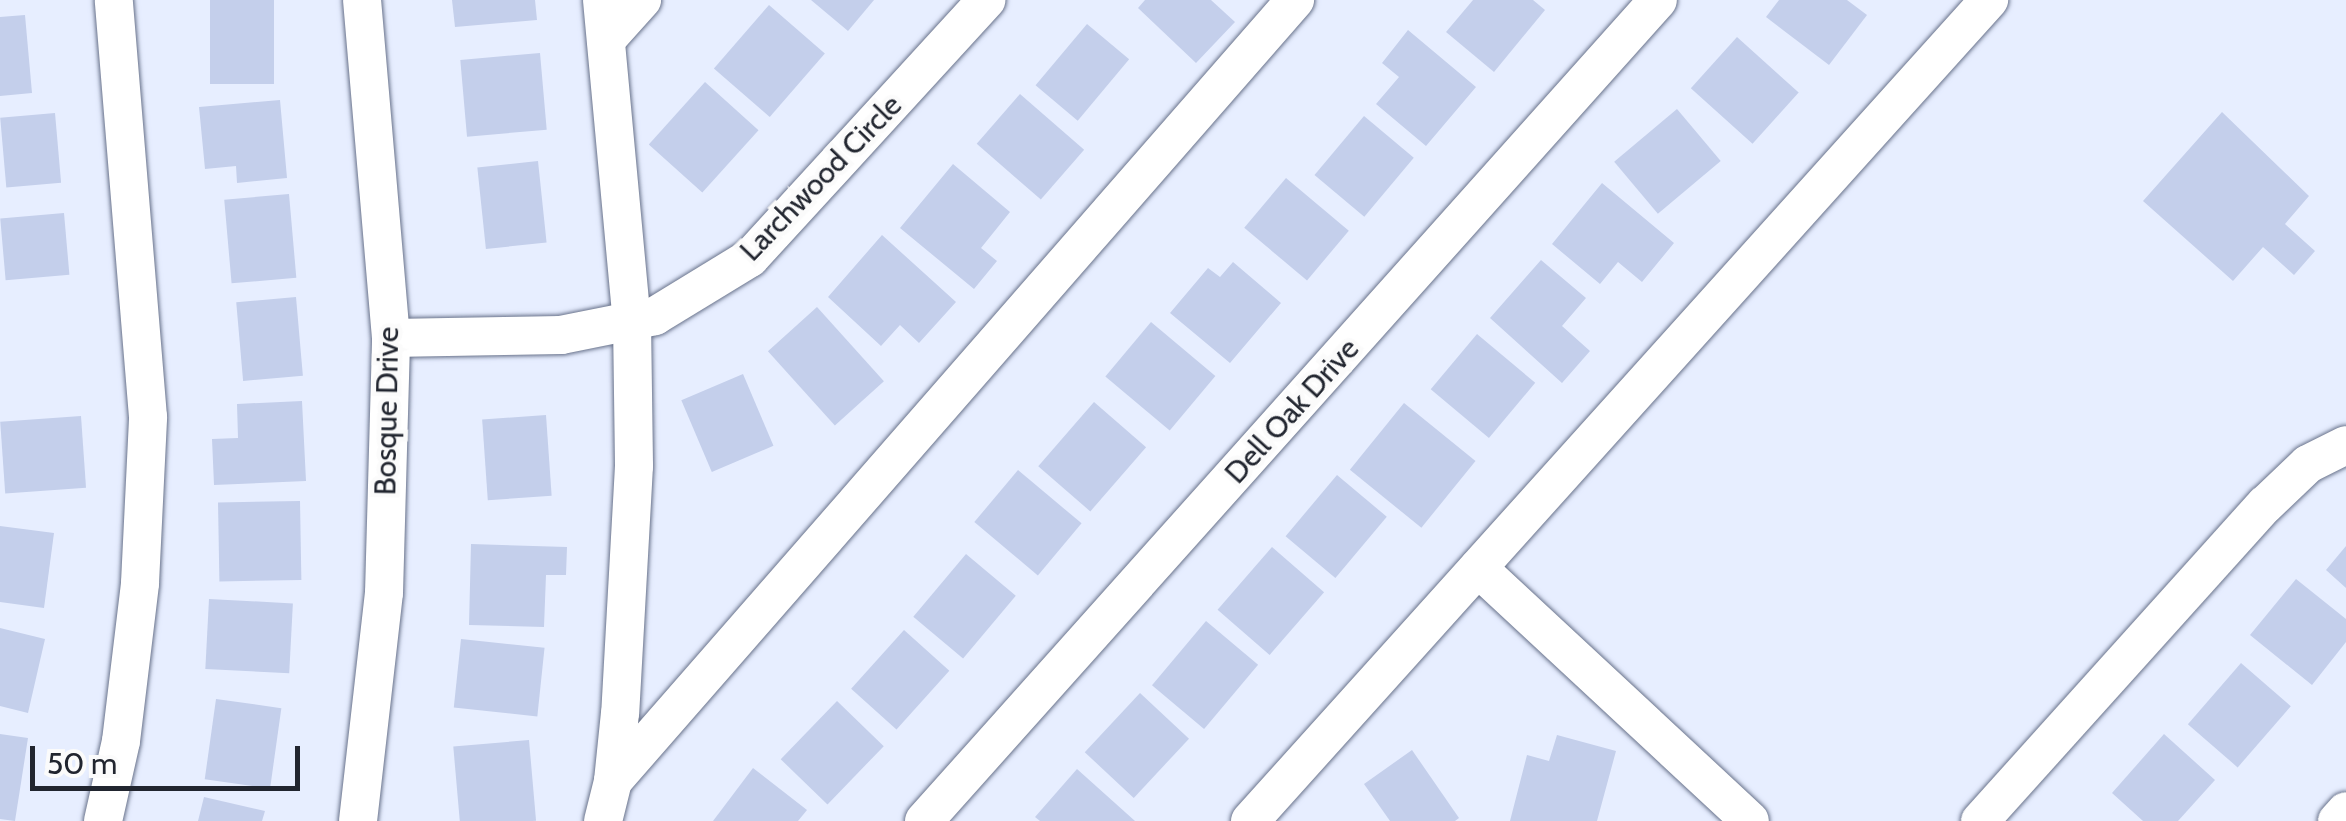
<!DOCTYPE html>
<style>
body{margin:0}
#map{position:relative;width:2346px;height:821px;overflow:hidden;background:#e7eeff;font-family:Cabin,sans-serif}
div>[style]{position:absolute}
.building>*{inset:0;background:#c4cfeb;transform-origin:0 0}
.roads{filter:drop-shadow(0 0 2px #68728b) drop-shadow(0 0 2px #68728b)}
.minor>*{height:38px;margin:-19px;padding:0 19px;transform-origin:19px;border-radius:19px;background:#fff}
span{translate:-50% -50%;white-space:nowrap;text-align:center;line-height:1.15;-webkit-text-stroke:9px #fbfbfb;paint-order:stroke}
.street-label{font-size:30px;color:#21252f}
.scale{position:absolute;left:30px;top:746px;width:270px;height:45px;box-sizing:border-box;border:5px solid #21252f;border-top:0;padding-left:12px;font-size:30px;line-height:35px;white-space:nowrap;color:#21252f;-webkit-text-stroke:8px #fbfbfb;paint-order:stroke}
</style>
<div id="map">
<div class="building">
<div style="left:210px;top:0;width:64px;height:84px"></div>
<div style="clip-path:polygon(452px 0,535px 0,537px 20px,455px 27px)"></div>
<div style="clip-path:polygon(811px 0,874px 0,848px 31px)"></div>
<div style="clip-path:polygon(1145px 0,1211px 0,1235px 22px,1196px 63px,1138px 8px)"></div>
<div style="clip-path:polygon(1473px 0,1533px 0,1545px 10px,1494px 72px,1446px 32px)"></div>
<div style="clip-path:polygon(1779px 0,1847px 0,1867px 15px,1829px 65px,1766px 17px)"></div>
<div style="left:769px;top:5px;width:74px;height:84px;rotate:41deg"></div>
<div style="clip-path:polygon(25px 15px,32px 93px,0 96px,0 17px)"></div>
<div style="left:1087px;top:24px;width:55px;height:80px;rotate:40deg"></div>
<div style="clip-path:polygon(1408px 30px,1476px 87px,1426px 146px,1376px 104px,1399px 77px,1382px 63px)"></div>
<div style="left:1737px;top:37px;width:83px;height:69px;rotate:42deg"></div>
<div style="left:540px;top:53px;width:77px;height:80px;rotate:85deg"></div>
<div style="left:705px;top:82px;width:72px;height:84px;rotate:42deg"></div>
<div style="left:1020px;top:94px;width:85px;height:66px;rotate:41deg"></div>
<div style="clip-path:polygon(280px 100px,287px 178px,237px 183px,236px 166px,205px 169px,199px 107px)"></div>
<div style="left:1677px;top:109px;width:68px;height:82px;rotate:50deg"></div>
<div style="clip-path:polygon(2222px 112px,2309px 196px,2285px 224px,2315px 251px,2294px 275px,2263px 247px,2233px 281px,2143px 201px)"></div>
<div style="left:55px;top:113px;width:70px;height:55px;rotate:85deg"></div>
<div style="left:1364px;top:116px;width:65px;height:77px;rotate:40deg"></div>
<div style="left:538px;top:161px;width:82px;height:61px;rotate:84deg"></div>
<div style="clip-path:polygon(953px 164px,1010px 212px,981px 248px,997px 261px,974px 289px,900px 228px)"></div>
<div style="left:1286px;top:178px;width:82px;height:65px;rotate:40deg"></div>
<div style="clip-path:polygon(1602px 183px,1674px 243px,1642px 282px,1618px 262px,1600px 284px,1552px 244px)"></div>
<div style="left:289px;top:194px;width:84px;height:65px;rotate:85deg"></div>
<div style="left:64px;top:213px;width:62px;height:64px;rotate:85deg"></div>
<div style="clip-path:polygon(882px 235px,956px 302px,919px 343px,900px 325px,881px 346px,828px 297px)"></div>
<div style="clip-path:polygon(1541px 260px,1586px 298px,1562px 326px,1590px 351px,1562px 383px,1490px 318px)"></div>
<div style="clip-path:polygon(1233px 262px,1281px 303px,1230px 363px,1170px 313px,1208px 268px,1220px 277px)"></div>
<div style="left:296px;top:297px;width:79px;height:60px;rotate:85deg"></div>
<div style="left:817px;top:307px;width:100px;height:66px;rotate:48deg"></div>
<div style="left:1151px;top:322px;width:84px;height:71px;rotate:40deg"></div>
<div style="left:1477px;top:334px;width:76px;height:72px;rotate:40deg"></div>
<div style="left:743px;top:374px;width:78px;height:67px;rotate:67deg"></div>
<div style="clip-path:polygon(302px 401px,306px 481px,214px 485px,212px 439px,238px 438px,237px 404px)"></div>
<div style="left:1094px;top:402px;width:69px;height:85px;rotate:41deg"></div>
<div style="left:1404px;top:403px;width:92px;height:86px;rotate:39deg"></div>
<div style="left:546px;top:415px;width:81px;height:64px;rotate:86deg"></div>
<div style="left:81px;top:416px;width:72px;height:81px;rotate:86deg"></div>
<div style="left:1018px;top:470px;width:83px;height:68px;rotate:40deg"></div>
<div style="left:1337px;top:475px;width:65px;height:80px;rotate:40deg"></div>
<div style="left:300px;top:501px;width:79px;height:82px;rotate:89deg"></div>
<div style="clip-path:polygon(0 526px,54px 533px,44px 608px,0 602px)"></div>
<div style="clip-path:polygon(471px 544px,567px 547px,566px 575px,546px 575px,544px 627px,469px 625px)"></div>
<div style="clip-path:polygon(2346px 546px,2346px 588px,2326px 570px)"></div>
<div style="left:1272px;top:547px;width:69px;height:83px;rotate:41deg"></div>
<div style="left:966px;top:554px;width:65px;height:82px;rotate:40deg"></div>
<div style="clip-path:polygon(2296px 579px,2346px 619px,2346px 642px,2312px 685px,2250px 635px)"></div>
<div style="left:209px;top:599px;width:84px;height:70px;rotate:3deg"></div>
<div style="left:1206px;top:621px;width:68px;height:84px;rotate:40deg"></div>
<div style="clip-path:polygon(0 628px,45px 639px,28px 713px,0 706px)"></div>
<div style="left:904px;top:630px;width:61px;height:79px;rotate:42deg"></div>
<div style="left:461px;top:639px;width:84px;height:69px;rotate:6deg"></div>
<div style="left:2241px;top:663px;width:66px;height:81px;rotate:41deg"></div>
<div style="left:1140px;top:693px;width:67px;height:81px;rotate:43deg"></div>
<div style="left:216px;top:699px;width:66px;height:81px;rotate:8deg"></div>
<div style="left:837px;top:701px;width:65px;height:81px;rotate:44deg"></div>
<div style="clip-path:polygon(0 734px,28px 738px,15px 821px,0 819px)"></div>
<div style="clip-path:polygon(2164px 734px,2215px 780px,2178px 821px,2143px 821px,2112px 793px)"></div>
<div style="clip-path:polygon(1557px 735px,1616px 751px,1597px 821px,1510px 821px,1527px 755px,1549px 761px)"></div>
<div style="left:529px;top:740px;width:81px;height:76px;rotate:85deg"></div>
<div style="clip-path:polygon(1412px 750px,1459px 818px,1455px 821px,1390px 821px,1364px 784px)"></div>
<div style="clip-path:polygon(753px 768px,807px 810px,798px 821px,713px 821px)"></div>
<div style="clip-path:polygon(1077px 769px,1135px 821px,1040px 821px,1035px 817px)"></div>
<div style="clip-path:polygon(204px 797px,265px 811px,262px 821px,198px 821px)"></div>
</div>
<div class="roads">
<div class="minor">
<div style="left:602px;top:0;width:322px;rotate:84.7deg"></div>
<div style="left:632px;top:321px;width:145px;rotate:89.2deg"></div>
<div style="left:634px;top:466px;width:247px;rotate:93.2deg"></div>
<div style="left:620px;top:713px;width:68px;rotate:95.9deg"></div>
<div style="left:613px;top:781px;width:41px;rotate:104deg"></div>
<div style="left:606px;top:40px;width:54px;rotate:-48deg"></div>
<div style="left:391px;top:338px;width:170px;rotate:-1deg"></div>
<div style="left:561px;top:335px;width:96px;rotate:-11.4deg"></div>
<div style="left:655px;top:316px;width:111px;rotate:-31.4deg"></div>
<div style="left:750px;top:258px;width:350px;rotate:-47.5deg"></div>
<div style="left:1478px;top:568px;width:371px;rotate:42.9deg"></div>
<div style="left:613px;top:781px;width:1037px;rotate:-48.87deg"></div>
<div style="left:103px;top:821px;width:82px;rotate:-77.3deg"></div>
<div style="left:121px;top:741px;width:159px;rotate:-83.1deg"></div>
<div style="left:140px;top:583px;width:166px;rotate:-87.2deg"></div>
<div style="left:148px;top:417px;width:418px;rotate:-94.7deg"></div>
<div style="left:358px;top:821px;width:229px;rotate:-83.5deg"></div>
<div style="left:384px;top:593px;width:255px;rotate:-88.4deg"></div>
<div style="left:391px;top:338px;width:339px;rotate:-94.9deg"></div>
<div style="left:924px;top:821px;width:1101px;rotate:-48.2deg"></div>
<div style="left:1250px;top:821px;width:1105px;rotate:-48.01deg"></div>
<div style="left:1980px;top:821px;width:426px;rotate:-48deg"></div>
<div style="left:2265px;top:505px;width:59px;rotate:-43.6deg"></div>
<div style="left:2308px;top:464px;width:42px;rotate:-26.6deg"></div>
<div style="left:2337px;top:821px;width:13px;rotate:-48deg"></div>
</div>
</div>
<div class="street-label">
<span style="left:821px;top:178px;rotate:-46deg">Larchwood Circle</span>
<span style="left:387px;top:411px;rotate:-89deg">Bosque Drive</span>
<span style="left:1292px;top:411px;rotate:-48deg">Dell Oak Drive</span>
</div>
<div class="scale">50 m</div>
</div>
